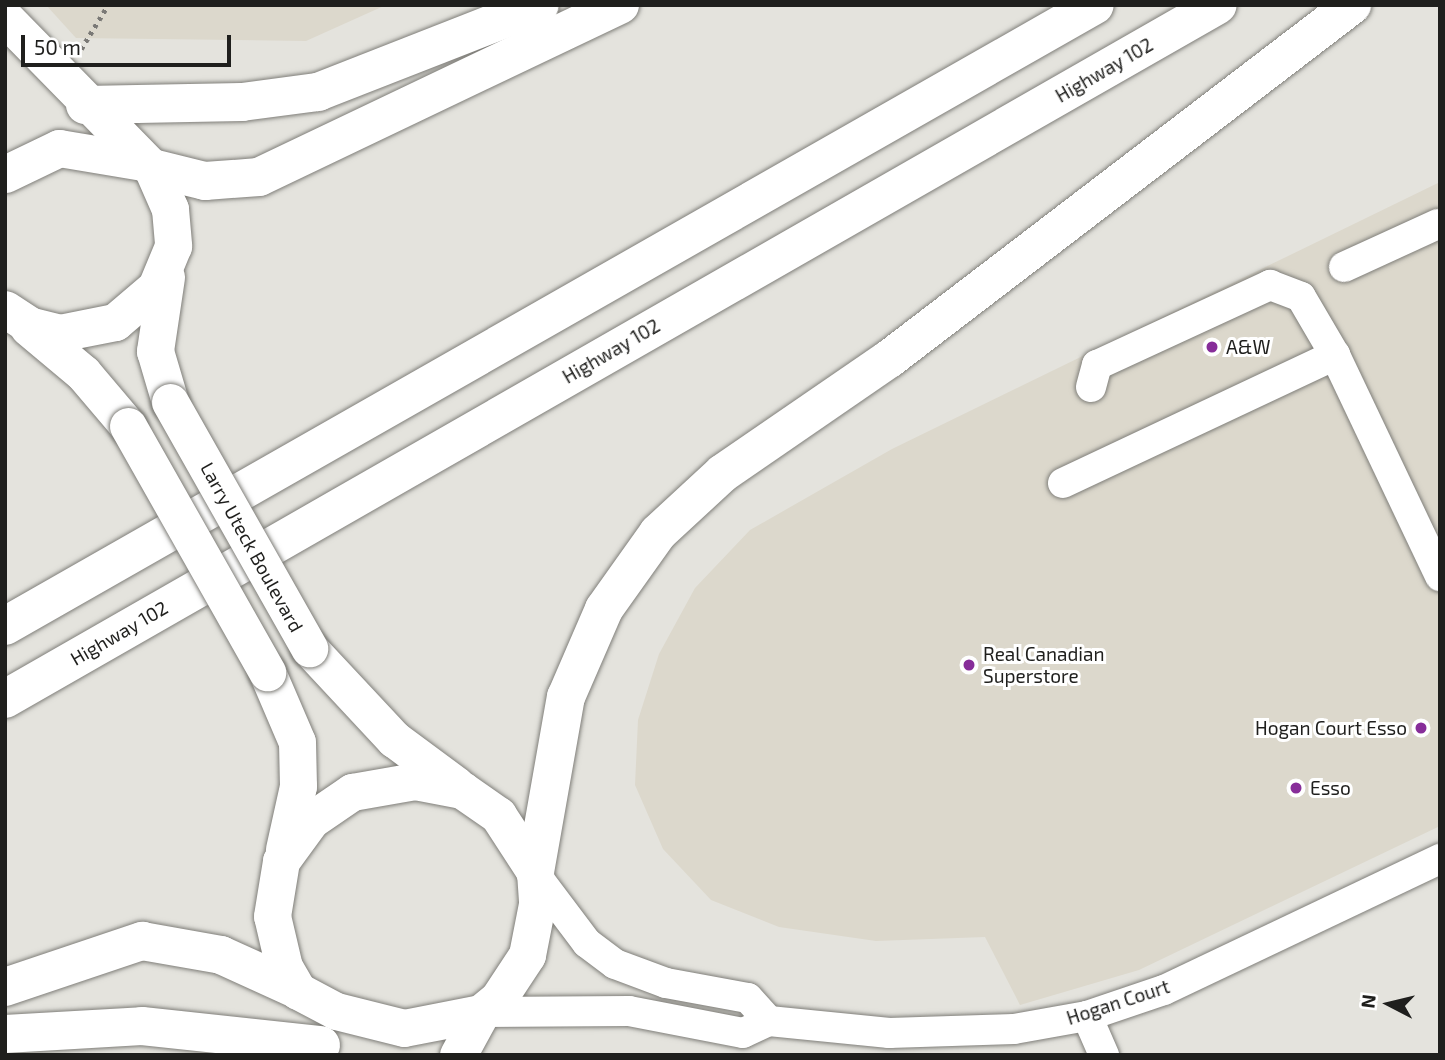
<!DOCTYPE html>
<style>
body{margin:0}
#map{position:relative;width:1445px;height:1060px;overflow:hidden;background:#e4e3dd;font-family:"Exo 2",sans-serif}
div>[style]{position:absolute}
.built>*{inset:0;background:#dcd8cc}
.path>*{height:4.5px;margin-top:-2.25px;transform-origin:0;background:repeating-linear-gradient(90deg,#7a7976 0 3.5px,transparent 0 8.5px)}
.roads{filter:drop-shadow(0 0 2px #7f7e79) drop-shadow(0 0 2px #7f7e79)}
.minor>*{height:30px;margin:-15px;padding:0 15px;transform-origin:15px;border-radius:15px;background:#fff}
.major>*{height:37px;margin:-18.5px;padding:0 18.5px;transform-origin:18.5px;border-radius:18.5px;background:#fff}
.highway>*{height:38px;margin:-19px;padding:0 19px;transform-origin:19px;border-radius:19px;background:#fff}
.bridges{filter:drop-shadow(0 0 2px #7f7e79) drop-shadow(0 0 2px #7f7e79)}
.major-bridge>*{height:37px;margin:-18.5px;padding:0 18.5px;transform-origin:18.5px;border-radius:18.5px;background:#fff}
.dots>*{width:19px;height:19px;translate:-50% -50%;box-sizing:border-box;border:4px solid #fff;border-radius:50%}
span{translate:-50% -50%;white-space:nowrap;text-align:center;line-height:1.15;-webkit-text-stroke:6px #fff;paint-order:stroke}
.street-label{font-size:19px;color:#1f1f1d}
.poi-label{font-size:19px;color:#1f1f1d}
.left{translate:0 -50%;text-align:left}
.right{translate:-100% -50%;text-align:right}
.frame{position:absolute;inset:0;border:7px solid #1f1f1d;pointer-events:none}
.north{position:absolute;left:1354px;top:969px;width:70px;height:70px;-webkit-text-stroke:5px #fff;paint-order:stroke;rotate:277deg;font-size:19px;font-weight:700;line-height:28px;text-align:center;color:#1f1f1d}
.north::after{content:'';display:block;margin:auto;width:24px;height:32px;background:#1f1f1d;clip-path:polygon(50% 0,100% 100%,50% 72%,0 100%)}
.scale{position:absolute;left:21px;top:35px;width:210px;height:32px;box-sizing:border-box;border:4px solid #1f1f1d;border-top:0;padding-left:9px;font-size:21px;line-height:24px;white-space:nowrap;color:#1f1f1d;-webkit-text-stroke:5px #fff;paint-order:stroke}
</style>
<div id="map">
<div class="built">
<div style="clip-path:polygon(46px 5px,386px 5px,306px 41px,76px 38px)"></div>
<div style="clip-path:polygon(1440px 182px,1440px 826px,1139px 970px,1020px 1005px,985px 937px,876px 941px,779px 927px,711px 900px,663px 849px,635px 785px,638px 720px,659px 654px,695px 588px,750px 530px,892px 449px)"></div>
</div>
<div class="path">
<div style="left:81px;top:49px;width:52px;rotate:-58.5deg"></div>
</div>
<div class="roads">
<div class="minor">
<div style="left:1344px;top:267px;width:103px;rotate:-24.6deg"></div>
<div style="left:1091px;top:387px;width:23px;rotate:-75deg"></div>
<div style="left:1097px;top:365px;width:191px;rotate:-24.8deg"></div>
<div style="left:1270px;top:285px;width:33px;rotate:21deg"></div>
<div style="left:1301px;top:297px;width:67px;rotate:59.6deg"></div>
<div style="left:1063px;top:483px;width:301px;rotate:-25.2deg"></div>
<div style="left:1335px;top:355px;width:245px;rotate:64.6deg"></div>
<div style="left:535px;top:874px;width:86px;rotate:53deg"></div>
<div style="left:587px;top:943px;width:35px;rotate:37deg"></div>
<div style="left:615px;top:964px;width:54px;rotate:20.4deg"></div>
<div style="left:666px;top:983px;width:83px;rotate:10.4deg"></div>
<div style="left:748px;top:998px;width:31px;rotate:48deg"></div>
<div style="left:483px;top:1012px;width:146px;rotate:-0.4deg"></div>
<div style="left:629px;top:1011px;width:116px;rotate:10.9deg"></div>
<div style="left:743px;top:1033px;width:29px;rotate:-25deg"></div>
<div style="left:769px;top:1021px;width:121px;rotate:5.7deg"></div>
<div style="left:889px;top:1033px;width:125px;rotate:-1.8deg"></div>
<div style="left:1014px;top:1029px;width:74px;rotate:-10.1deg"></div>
<div style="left:1087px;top:1016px;width:81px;rotate:-18.7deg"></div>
<div style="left:1164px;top:990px;width:306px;rotate:-25.4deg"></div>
<div style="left:1087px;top:1016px;width:43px;rotate:66.4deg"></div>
</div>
<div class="major">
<div style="left:5px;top:18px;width:210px;rotate:45.6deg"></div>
<div style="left:152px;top:168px;width:45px;rotate:66.3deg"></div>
<div style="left:170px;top:209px;width:37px;rotate:85deg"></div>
<div style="left:173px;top:246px;width:44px;rotate:112.5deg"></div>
<div style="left:156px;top:287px;width:54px;rotate:139.5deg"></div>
<div style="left:115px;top:322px;width:56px;rotate:168.7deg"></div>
<div style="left:60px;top:333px;width:30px;rotate:-166deg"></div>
<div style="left:31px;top:326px;width:31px;rotate:-147deg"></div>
<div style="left:5px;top:174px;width:60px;rotate:-25.7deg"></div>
<div style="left:59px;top:148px;width:85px;rotate:9.5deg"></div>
<div style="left:166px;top:277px;width:75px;rotate:98.5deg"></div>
<div style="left:155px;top:351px;width:53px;rotate:73.6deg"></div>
<div style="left:28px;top:327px;width:72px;rotate:39.9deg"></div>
<div style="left:83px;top:373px;width:70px;rotate:49.7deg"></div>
<div style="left:309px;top:648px;width:125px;rotate:47deg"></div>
<div style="left:394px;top:739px;width:77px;rotate:36.6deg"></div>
<div style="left:267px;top:672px;width:76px;rotate:66.8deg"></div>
<div style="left:297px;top:742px;width:44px;rotate:88.7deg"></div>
<div style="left:298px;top:786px;width:65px;rotate:102.5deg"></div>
<div style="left:415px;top:781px;width:48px;rotate:10.8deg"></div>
<div style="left:462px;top:790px;width:44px;rotate:34.8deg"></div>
<div style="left:498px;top:815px;width:68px;rotate:57deg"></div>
<div style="left:535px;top:872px;width:32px;rotate:86deg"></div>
<div style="left:537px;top:904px;width:52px;rotate:101.1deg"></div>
<div style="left:527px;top:955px;width:53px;rotate:123.4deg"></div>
<div style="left:498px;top:999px;width:22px;rotate:141deg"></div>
<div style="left:481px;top:1013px;width:78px;rotate:169deg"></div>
<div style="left:404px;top:1028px;width:70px;rotate:-166deg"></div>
<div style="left:336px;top:1011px;width:43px;rotate:-152.2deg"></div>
<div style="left:298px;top:991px;width:28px;rotate:-120deg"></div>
<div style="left:284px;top:967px;width:52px;rotate:-103.2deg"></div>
<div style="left:272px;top:916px;width:56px;rotate:-80.7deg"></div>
<div style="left:281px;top:861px;width:51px;rotate:-53.8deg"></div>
<div style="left:311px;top:820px;width:50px;rotate:-34.3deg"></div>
<div style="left:352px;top:792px;width:64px;rotate:-9.9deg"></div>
<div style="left:458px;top:1055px;width:48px;rotate:-61.3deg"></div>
</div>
<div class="highway">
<div style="left:85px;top:105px;width:157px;rotate:-1.1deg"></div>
<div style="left:242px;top:102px;width:77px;rotate:-7.5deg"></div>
<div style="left:318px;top:92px;width:238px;rotate:-21.4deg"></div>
<div style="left:152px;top:168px;width:55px;rotate:13.8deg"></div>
<div style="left:205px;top:181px;width:54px;rotate:-4.2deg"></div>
<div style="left:259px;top:177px;width:400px;rotate:-25.5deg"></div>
<div style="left:5px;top:626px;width:1254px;rotate:-29.67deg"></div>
<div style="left:5px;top:699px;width:1397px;rotate:-29.78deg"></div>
<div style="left:535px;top:872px;width:178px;rotate:-80deg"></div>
<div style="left:566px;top:697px;width:96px;rotate:-66.6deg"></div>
<div style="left:604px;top:609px;width:93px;rotate:-54.6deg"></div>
<div style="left:658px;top:533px;width:88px;rotate:-42.7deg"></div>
<div style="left:723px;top:473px;width:201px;rotate:-34.5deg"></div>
<div style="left:889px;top:359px;width:583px;rotate:-37.4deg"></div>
<div style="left:5px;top:987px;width:145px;rotate:-18.6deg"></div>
<div style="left:142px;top:941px;width:80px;rotate:10deg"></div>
<div style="left:221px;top:955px;width:82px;rotate:24.4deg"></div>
<div style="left:5px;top:1034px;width:137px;rotate:-3.3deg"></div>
<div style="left:142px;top:1026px;width:180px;rotate:6.1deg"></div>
</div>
</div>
<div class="bridges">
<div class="major-bridge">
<div style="left:170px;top:402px;width:283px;rotate:60.5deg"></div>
<div style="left:128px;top:426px;width:283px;rotate:60.5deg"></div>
</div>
</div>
<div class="dots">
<div style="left:1212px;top:347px;background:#872d99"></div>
<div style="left:969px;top:665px;background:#872d99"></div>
<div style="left:1421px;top:728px;background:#872d99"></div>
<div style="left:1296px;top:788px;background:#872d99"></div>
</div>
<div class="street-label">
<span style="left:1104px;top:70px;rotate:-30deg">Highway 102</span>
<span style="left:611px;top:351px;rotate:-30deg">Highway 102</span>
<span style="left:252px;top:547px;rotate:61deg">Larry Uteck Boulevard</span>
<span style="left:119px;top:633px;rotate:-30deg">Highway 102</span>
<span style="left:1118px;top:1002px;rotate:-18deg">Hogan Court</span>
</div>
<div class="poi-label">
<span class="left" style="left:1226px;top:347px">A&amp;W</span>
<span class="left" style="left:983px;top:665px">Real Canadian<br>Superstore</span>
<span class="right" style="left:1407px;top:728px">Hogan Court Esso</span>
<span class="left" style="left:1310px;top:788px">Esso</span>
</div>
<div class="frame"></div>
<div class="north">N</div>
<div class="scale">50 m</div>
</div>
